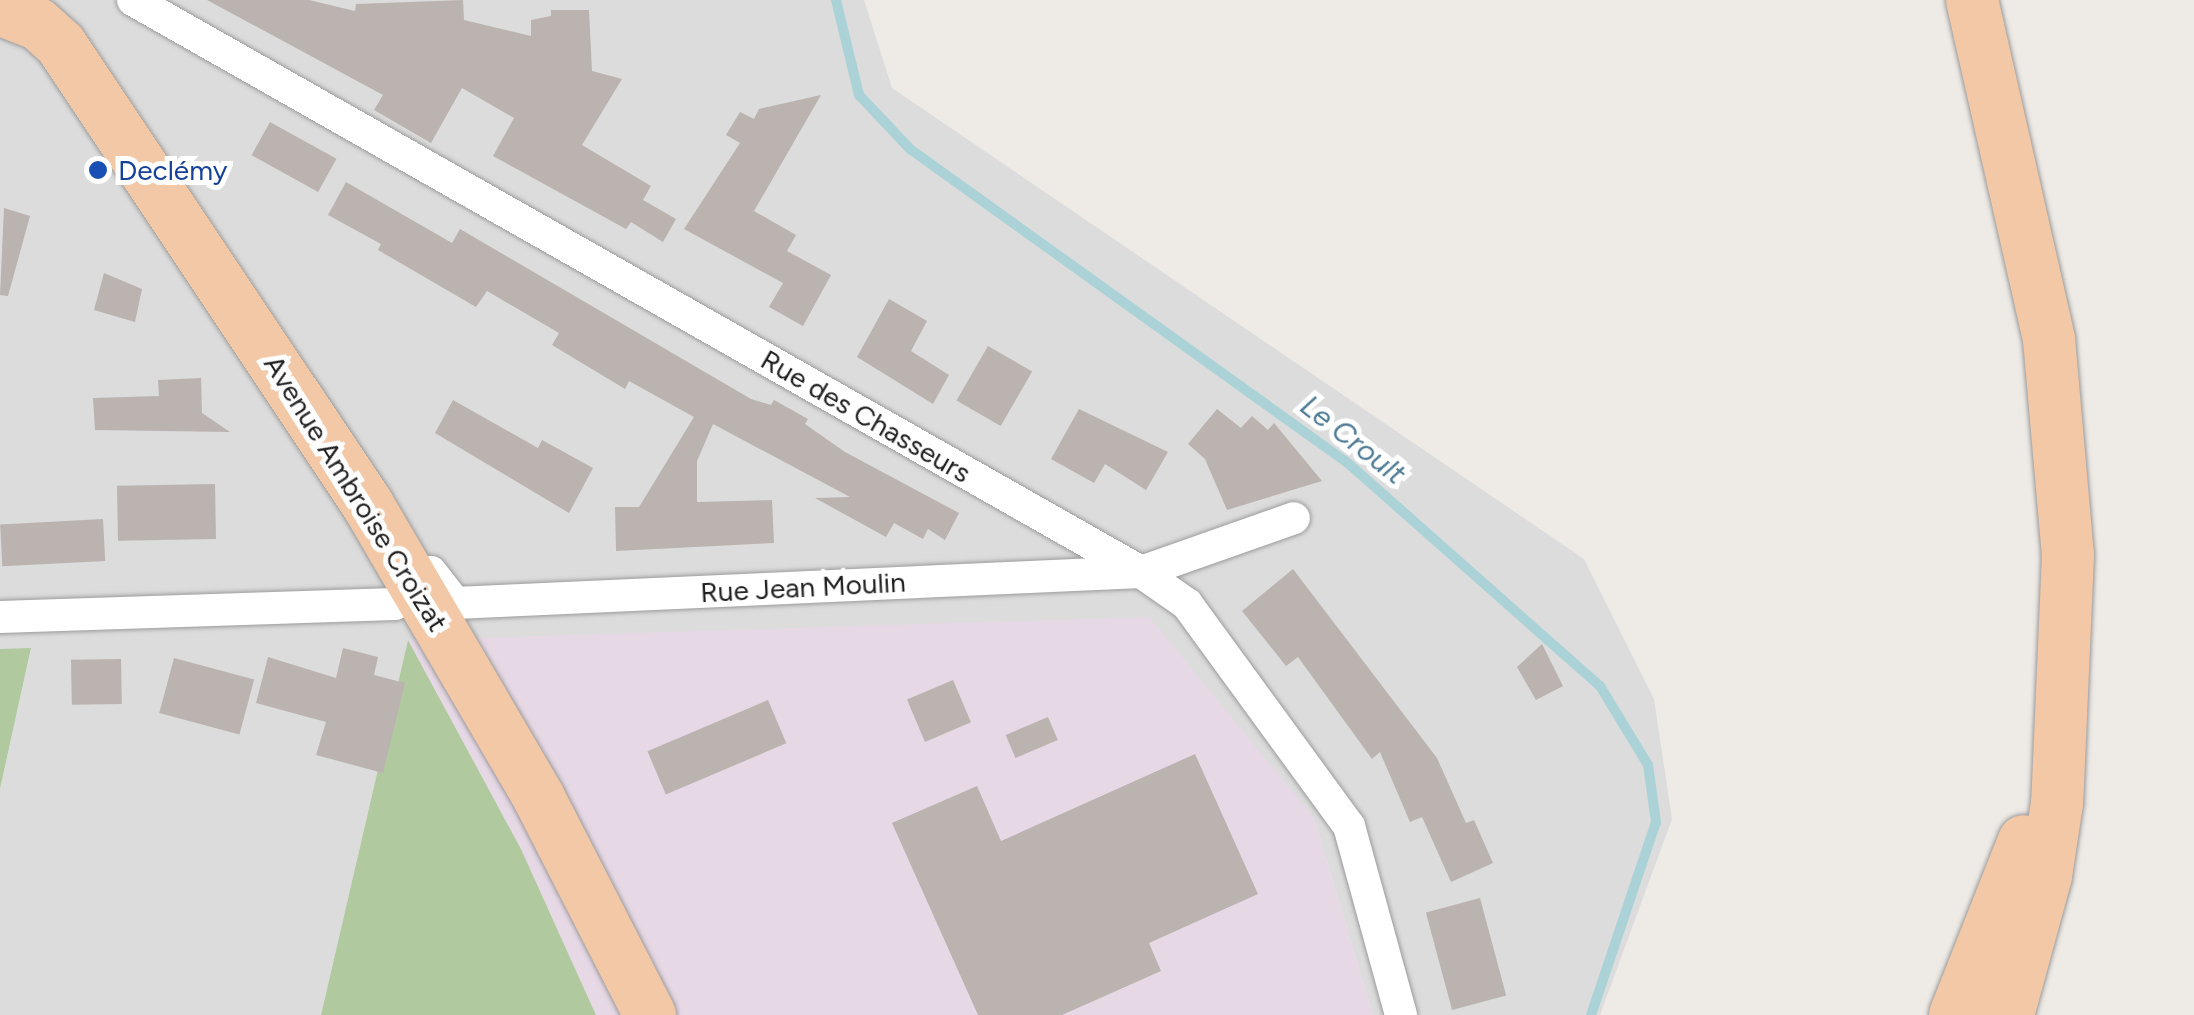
<!DOCTYPE html>
<meta charset="utf-8">
<style>
body{margin:0}
#map{position:relative;width:2194px;height:1015px;overflow:hidden;background:#eeeae6;font-family:Figtree,sans-serif}
div>[style]{position:absolute}
.residential>*{inset:0;background:#dcdcdc}
.industrial>*{inset:0;background:#e7d8e6}
.forest>*{inset:0;background:#b1c99f}
.stream>*{height:10px;margin:-5px;padding:0 5px;transform-origin:5px;border-radius:5px;background:#abd3d7}
.building>*{inset:0;background:#bbb3af;transform-origin:0 0}
.roads{filter:drop-shadow(0 0 2px #9c9c9c) drop-shadow(0 0 2px #9c9c9c)}
.minor>*{height:32px;margin:-16px;padding:0 16px;transform-origin:16px;border-radius:16px;background:#fff}
.primary>*{height:52px;margin:-26px;padding:0 26px;transform-origin:26px;border-radius:26px;background:#f2c8a7}
.dots>*{width:28px;height:28px;translate:-50% -50%;box-sizing:border-box;border:5px solid #fff;border-radius:50%}
span{translate:-50% -50%;white-space:nowrap;text-align:center;line-height:1.15;-webkit-text-stroke:10px #fff;paint-order:stroke}
.transit-label{font-size:28px;color:#164399}
.left{translate:0 -50%;text-align:left}
.street-label{font-size:28px;color:#1f1f1f}
.water-label{font-size:30px;color:#4e7b95;font-style:italic}
</style>
<div id="map">
<div class="residential">
<div style="clip-path:polygon(0 0,864px 0,892px 88px,1584px 559px,1654px 699px,1672px 819px,1600px 1015px,1373px 1015px,1314px 818px,408px 640px,321px 1015px,0 1015px,0 789px,31px 649px,0 649px)"></div>
</div>
<div class="industrial">
<div style="clip-path:polygon(1149px 617px,1314px 818px,1373px 1015px,596px 1015px,521px 849px,408px 640px)"></div>
</div>
<div class="forest">
<div style="clip-path:polygon(408px 640px,521px 849px,596px 1015px,321px 1015px)"></div>
<div style="clip-path:polygon(31px 648px,0 789px,0 649px)"></div>
</div>
<div class="stream">
<div style="left:836px;top:0;width:98px;rotate:76.4deg"></div>
<div style="left:859px;top:95px;width:74px;rotate:46.6deg"></div>
<div style="left:910px;top:149px;width:540px;rotate:35.66deg"></div>
<div style="left:1349px;top:464px;width:335px;rotate:41.5deg"></div>
<div style="left:1600px;top:686px;width:92px;rotate:58.7deg"></div>
<div style="left:1648px;top:765px;width:58px;rotate:82deg"></div>
<div style="left:1656px;top:822px;width:204px;rotate:108.6deg"></div>
</div>
<div class="building">
<div style="clip-path:polygon(207px 0,309px 0,355px 11px,356px 4px,463px 0,464px 20px,531px 36px,531px 20px,551px 16px,551px 10px,589px 10px,592px 71px,622px 79px,582px 145px,651px 186px,643px 200px,676px 219px,663px 242px,631px 222px,626px 229px,493px 156px,514px 118px,462px 88px,431px 143px,374px 110px,383px 95px)"></div>
<div style="clip-path:polygon(821px 95px,754px 211px,796px 235px,787px 251px,831px 275px,803px 326px,769px 307px,783px 283px,684px 229px,740px 143px,726px 135px,740px 112px,754px 119px,759px 109px)"></div>
<div style="left:270px;top:122px;width:76px;height:38px;rotate:29deg"></div>
<div style="clip-path:polygon(346px 182px,452px 243px,460px 229px,751px 399px,771px 405px,774px 400px,808px 419px,805px 424px,845px 452px,959px 513px,945px 540px,928px 529px,923px 539px,894px 523px,886px 537px,815px 498px,850px 497px,713px 424px,697px 461px,697px 502px,772px 500px,774px 543px,616px 551px,615px 507px,639px 507px,694px 417px,629px 381px,625px 389px,552px 345px,559px 333px,487px 291px,476px 307px,378px 250px,381px 244px,328px 215px)"></div>
<div style="clip-path:polygon(4px 208px,30px 216px,8px 296px,0 295px)"></div>
<div style="clip-path:polygon(104px 273px,142px 289px,135px 322px,94px 310px)"></div>
<div style="clip-path:polygon(889px 299px,927px 321px,911px 351px,949px 375px,933px 404px,857px 357px)"></div>
<div style="left:988px;top:346px;width:51px;height:63px;rotate:30deg"></div>
<div style="clip-path:polygon(201px 378px,202px 413px,230px 432px,95px 430px,93px 398px,159px 396px,158px 380px)"></div>
<div style="clip-path:polygon(453px 400px,538px 448px,542px 440px,593px 468px,569px 513px,435px 433px)"></div>
<div style="clip-path:polygon(1079px 409px,1168px 452px,1146px 490px,1105px 464px,1094px 483px,1051px 459px)"></div>
<div style="clip-path:polygon(1217px 409px,1241px 428px,1252px 416px,1268px 430px,1274px 423px,1322px 481px,1227px 510px,1205px 459px,1188px 444px)"></div>
<div style="left:215px;top:484px;width:55px;height:98px;rotate:89deg"></div>
<div style="left:103px;top:519px;width:42px;height:103px;rotate:87deg"></div>
<div style="clip-path:polygon(1293px 569px,1437px 758px,1466px 823px,1474px 820px,1493px 863px,1451px 882px,1422px 817px,1410px 822px,1380px 752px,1372px 759px,1298px 657px,1286px 666px,1242px 611px)"></div>
<div style="clip-path:polygon(1542px 644px,1563px 686px,1536px 700px,1517px 667px)"></div>
<div style="clip-path:polygon(343px 648px,378px 657px,374px 675px,405px 683px,383px 773px,316px 755px,326px 722px,256px 703px,268px 657px,336px 678px)"></div>
<div style="left:174px;top:658px;width:83px;height:57px;rotate:15deg"></div>
<div style="left:121px;top:659px;width:45px;height:50px;rotate:89deg"></div>
<div style="left:953px;top:680px;width:46px;height:50px;rotate:67deg"></div>
<div style="left:768px;top:700px;width:47px;height:131px;rotate:67deg"></div>
<div style="left:1048px;top:717px;width:25px;height:46px;rotate:67deg"></div>
<div style="clip-path:polygon(1195px 754px,1258px 894px,1149px 943px,1161px 971px,1062px 1015px,978px 1015px,892px 823px,977px 786px,1001px 841px)"></div>
<div style="left:1480px;top:898px;width:101px;height:56px;rotate:75deg"></div>
</div>
<div class="roads">
<div class="minor">
<div style="left:133px;top:0;width:1159px;rotate:29.57deg"></div>
<div style="left:1141px;top:572px;width:56px;rotate:34.8deg"></div>
<div style="left:1187px;top:604px;width:275px;rotate:53.9deg"></div>
<div style="left:1349px;top:826px;width:196px;rotate:74.6deg"></div>
<div style="left:431px;top:572px;width:39px;rotate:52deg"></div>
<div style="left:455px;top:603px;width:687px;rotate:-2.59deg"></div>
<div style="left:1141px;top:572px;width:162px;rotate:-19.4deg"></div>
<div style="left:0;top:617px;width:395px;rotate:-1.9deg"></div>
<div style="left:395px;top:604px;width:28px;rotate:-30deg"></div>
</div>
<div class="primary">
<div style="left:1972px;top:0;width:348px;rotate:77.2deg"></div>
<div style="left:2049px;top:339px;width:217px;rotate:85deg"></div>
<div style="left:2068px;top:555px;width:248px;rotate:92.5deg"></div>
<div style="left:2057px;top:803px;width:74px;rotate:98.6deg"></div>
<div style="left:2046px;top:876px;width:144px;rotate:105.3deg"></div>
<div style="left:9px;top:13px;width:31px;rotate:21deg"></div>
<div style="left:38px;top:24px;width:31px;rotate:42deg"></div>
<div style="left:61px;top:45px;width:553px;rotate:56.28deg"></div>
<div style="left:368px;top:505px;width:339px;rotate:59.7deg"></div>
<div style="left:539px;top:798px;width:244px;rotate:62.9deg"></div>
<div style="left:1955px;top:1015px;width:187px;rotate:-68.4deg"></div>
</div>
</div>
<div class="dots">
<div style="left:98px;top:170px;background:#1a4fb4"></div>
</div>
<div class="transit-label">
<span class="left" style="left:118px;top:170px">Declémy</span>
</div>
<div class="street-label">
<span style="left:866px;top:416px;rotate:30deg">Rue des Chasseurs</span>
<span style="left:356px;top:493px;rotate:58deg">Avenue Ambroise Croizat</span>
<span style="left:803px;top:587px;rotate:-3deg">Rue Jean Moulin</span>
</div>
<div class="water-label">
<span style="left:1353px;top:440px;rotate:38deg">Le Croult</span>
</div>
</div>
